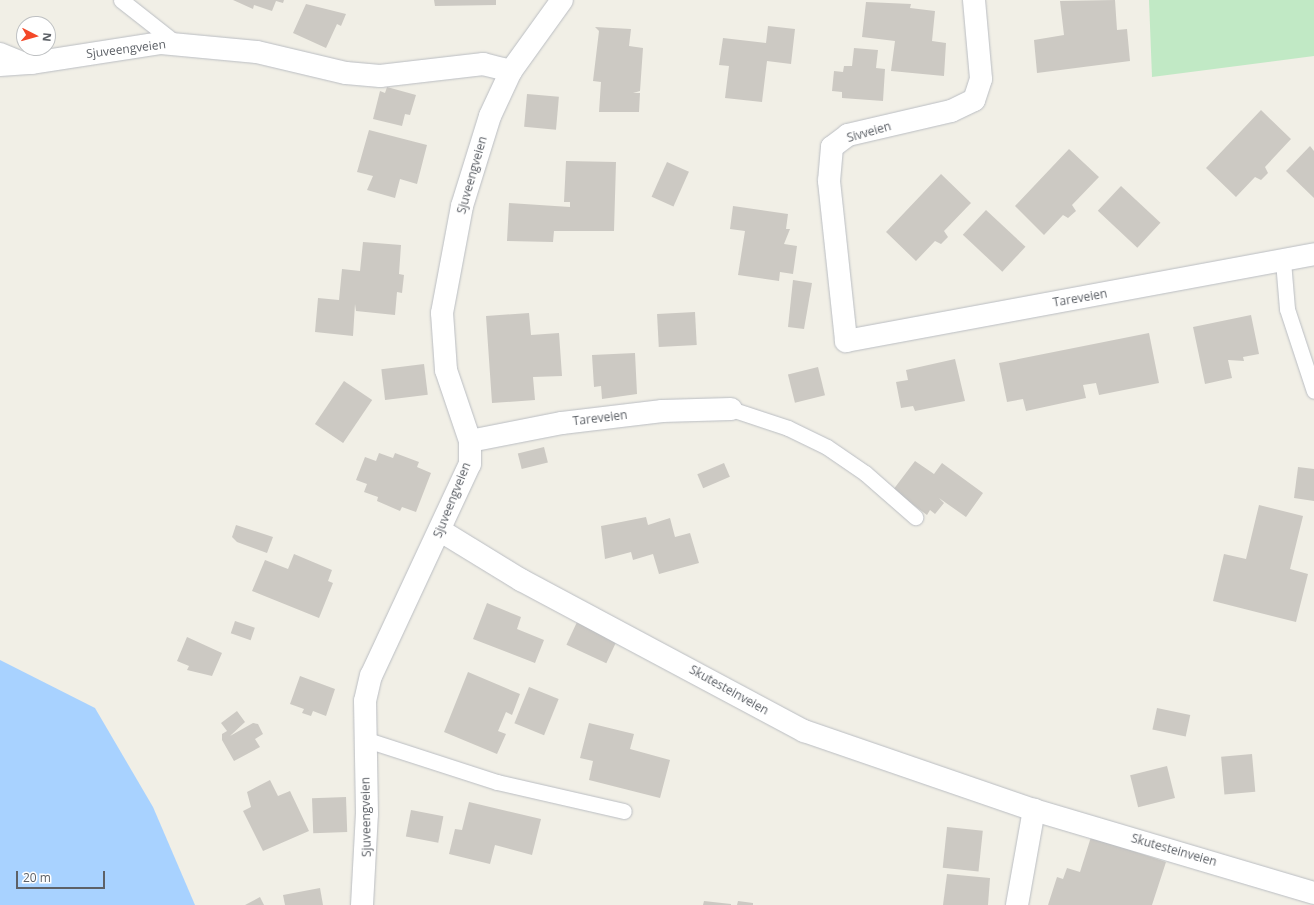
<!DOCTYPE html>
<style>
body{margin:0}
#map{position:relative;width:1314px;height:905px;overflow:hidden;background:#f1efe6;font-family:"Open Sans",sans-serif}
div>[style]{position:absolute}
.green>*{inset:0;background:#c1e9c5}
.water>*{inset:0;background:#a8d2ff}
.building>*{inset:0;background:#ccc9c3;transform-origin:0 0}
.roads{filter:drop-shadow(0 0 1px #babdc2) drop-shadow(0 0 1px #babdc2)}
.service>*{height:15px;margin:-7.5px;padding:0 7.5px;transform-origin:7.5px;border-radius:7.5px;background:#fff}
.minor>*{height:22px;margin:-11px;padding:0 11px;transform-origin:11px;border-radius:11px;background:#fff}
span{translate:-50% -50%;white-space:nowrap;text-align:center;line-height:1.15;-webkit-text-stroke:3px #fff;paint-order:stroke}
.street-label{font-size:12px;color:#5d6167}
.north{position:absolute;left:16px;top:16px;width:40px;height:40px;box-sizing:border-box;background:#fff;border:1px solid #bec0c2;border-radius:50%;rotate:96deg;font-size:11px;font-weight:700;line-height:16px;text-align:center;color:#5d6167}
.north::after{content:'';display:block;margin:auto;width:14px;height:18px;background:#f44828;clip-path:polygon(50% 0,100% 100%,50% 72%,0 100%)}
.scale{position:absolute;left:16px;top:871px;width:89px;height:18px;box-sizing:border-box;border:2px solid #5d6167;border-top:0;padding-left:5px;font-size:12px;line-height:14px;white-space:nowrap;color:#5d6167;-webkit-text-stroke:3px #fff;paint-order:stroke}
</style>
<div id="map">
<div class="green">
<div style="clip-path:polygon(1149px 0,1314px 0,1314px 56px,1152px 77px)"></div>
</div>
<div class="water">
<div style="clip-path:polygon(0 660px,95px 708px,153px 807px,195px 905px,0 905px)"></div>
</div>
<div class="building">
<div style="clip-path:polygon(233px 0,284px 0,283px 3px,276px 1px,272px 11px,254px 5px,253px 9px)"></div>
<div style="clip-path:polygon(434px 0,496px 0,496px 5px,435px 6px)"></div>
<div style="clip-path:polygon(1115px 0,1117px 30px,1127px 29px,1130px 61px,1037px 73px,1034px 40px,1064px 35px,1060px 1px)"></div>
<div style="clip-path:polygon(866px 2px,911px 4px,910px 8px,935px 11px,932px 41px,946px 43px,944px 76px,891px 71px,895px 41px,862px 37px)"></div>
<div style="clip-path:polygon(306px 4px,346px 14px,341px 26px,337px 24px,326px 48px,293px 33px)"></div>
<div style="clip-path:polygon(768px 26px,795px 29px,791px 64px,767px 61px,762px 102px,725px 98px,729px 66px,719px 65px,723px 38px,766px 43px)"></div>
<div style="clip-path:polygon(595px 27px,631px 29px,629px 46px,643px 48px,640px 91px,633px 93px,640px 93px,639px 112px,599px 112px,601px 82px,593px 81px,599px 31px)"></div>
<div style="clip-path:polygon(854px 48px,878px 50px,876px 68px,885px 69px,883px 101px,842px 98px,842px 92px,832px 91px,834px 71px,843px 72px,844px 66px,852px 66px)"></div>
<div style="clip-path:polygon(387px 87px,416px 95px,410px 115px,405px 114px,402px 126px,373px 119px,380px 91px,385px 93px)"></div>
<div style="left:527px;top:94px;width:32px;height:33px;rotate:5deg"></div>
<div style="clip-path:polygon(1261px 110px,1291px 139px,1265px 167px,1268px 173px,1261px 180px,1255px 177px,1236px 197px,1206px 168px)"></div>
<div style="clip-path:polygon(369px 130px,427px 145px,417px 184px,400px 179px,395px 198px,367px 190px,373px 176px,357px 172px)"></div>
<div style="clip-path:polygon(1310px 146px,1314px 151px,1314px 198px,1286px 171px)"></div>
<div style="clip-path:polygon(1069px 149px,1099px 177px,1072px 205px,1076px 211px,1068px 218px,1063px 215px,1044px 235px,1015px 206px)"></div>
<div style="clip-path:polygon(566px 161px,616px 162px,614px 231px,554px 231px,553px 242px,507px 241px,509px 203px,570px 207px,570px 202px,564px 202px)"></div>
<div style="left:667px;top:162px;width:24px;height:38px;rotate:24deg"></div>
<div style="clip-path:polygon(941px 174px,971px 203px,944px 231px,948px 237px,941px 244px,935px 241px,916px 261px,886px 232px)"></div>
<div style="left:1121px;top:186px;width:54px;height:34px;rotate:43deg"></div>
<div style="clip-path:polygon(733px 206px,788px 214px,786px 229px,790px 229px,784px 244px,797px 246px,793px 274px,780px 272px,779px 281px,738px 275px,745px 231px,730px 229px)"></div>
<div style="left:986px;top:210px;width:54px;height:34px;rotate:43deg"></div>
<div style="clip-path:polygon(363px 242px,401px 245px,399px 274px,404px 275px,402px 293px,397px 292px,395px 315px,356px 311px,355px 304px,353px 336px,315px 332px,318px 298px,339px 300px,342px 269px,360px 271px)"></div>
<div style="clip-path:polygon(793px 280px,812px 283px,804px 329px,788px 327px)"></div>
<div style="left:695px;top:312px;width:33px;height:38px;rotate:87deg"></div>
<div style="clip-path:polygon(529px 313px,531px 335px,559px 333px,562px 376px,533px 377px,535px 400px,492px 403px,486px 316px)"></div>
<div style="clip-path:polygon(1251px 315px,1259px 354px,1243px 357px,1244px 361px,1228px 360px,1232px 378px,1205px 384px,1193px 327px)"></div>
<div style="clip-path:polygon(1149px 333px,1159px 383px,1099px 395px,1096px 383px,1083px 385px,1086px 398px,1026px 411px,1023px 399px,1007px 402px,999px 363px)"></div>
<div style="clip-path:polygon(635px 353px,637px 394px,602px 399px,601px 386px,594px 387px,592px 355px)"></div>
<div style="clip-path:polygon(955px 359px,965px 401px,915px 411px,913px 406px,901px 408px,896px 382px,908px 380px,906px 370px)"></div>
<div style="left:424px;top:364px;width:31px;height:43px;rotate:83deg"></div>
<div style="left:818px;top:367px;width:29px;height:31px;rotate:76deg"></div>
<div style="left:344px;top:381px;width:34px;height:52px;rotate:34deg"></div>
<div style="left:544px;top:447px;width:16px;height:27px;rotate:76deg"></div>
<div style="clip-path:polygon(379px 453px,393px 458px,395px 453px,419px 462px,417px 467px,431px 473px,416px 512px,402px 507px,400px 511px,377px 501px,378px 497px,364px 492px,367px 484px,356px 480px,365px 457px,376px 461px)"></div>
<div style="clip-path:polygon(915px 461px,934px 474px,942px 463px,983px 493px,966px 517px,939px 498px,944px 503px,935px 514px,930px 510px,927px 515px,893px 490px)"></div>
<div style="left:724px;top:463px;width:15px;height:29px;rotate:67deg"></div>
<div style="clip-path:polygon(1298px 467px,1314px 469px,1314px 501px,1294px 498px)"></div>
<div style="clip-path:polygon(1259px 505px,1303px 516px,1290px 569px,1308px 574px,1296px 622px,1213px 601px,1224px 554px,1246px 559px)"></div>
<div style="clip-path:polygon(646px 517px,648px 525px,670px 518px,675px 537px,690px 533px,699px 563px,659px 574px,653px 554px,633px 560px,631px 552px,605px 559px,601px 526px)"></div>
<div style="clip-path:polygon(236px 525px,273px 537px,267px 553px,237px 542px,232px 537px)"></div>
<div style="clip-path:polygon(294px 554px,332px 570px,328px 581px,333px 583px,319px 618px,252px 591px,265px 560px,288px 569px)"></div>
<div style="clip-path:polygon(487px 603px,521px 617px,517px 629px,544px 640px,535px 663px,473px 639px)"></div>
<div style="left:235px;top:621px;width:21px;height:13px;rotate:19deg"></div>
<div style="left:577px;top:622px;width:44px;height:25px;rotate:25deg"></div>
<div style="clip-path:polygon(187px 637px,222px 653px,212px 676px,187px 670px,189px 666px,177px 661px)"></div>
<div style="clip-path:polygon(468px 672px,520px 694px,512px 715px,506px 712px,498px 731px,506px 734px,497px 754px,444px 732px)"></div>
<div style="clip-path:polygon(300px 676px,335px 689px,326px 716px,313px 711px,311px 716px,302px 713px,304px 709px,290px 704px)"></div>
<div style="left:529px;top:687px;width:32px;height:39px;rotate:22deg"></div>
<div style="left:1157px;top:708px;width:34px;height:22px;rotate:12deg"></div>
<div style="clip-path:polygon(237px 711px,245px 722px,230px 736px,253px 723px,258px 724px,263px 734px,255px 739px,260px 747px,234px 761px,222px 740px,222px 734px,227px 731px,221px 723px)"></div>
<div style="clip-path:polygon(589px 723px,634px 734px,630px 749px,670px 760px,660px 798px,589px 780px,593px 761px,580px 758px)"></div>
<div style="left:1252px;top:754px;width:38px;height:31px;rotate:85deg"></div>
<div style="left:1167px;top:766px;width:33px;height:38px;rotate:76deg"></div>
<div style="clip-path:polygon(270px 780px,278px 796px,290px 791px,309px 831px,263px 851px,243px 811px,251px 807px,247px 792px)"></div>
<div style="left:346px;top:797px;width:35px;height:34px;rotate:88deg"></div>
<div style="clip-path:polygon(469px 802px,541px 819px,532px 855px,495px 845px,490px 864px,449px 854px,455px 829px,462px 830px)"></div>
<div style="left:411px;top:810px;width:33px;height:27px;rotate:11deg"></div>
<div style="left:947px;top:827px;width:36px;height:41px;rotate:6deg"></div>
<div style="clip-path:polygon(1091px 837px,1166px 862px,1152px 905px,1048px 905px,1057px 877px,1063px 879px,1067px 868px,1080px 872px)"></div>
<div style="clip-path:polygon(947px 874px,990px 878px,988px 905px,943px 905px)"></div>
<div style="clip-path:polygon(320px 888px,323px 905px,285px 905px,283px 895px)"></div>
<div style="clip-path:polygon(260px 897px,264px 905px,245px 905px)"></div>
<div style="clip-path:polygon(704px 901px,731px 904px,731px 905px,703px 905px)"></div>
<div style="clip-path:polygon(738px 901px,753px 903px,753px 905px,737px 905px)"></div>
</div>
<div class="roads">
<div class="service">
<div style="left:121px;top:0;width:71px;rotate:38.2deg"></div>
<div style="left:0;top:50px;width:29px;rotate:22deg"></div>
<div style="left:1283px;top:261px;width:48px;rotate:85.2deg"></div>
<div style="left:1287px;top:309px;width:86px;rotate:71.8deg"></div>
<div style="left:731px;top:409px;width:60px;rotate:18.4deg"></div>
<div style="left:788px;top:428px;width:43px;rotate:26deg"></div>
<div style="left:827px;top:447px;width:46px;rotate:34.4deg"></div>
<div style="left:865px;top:473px;width:67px;rotate:41.3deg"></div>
<div style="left:364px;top:739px;width:140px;rotate:17.9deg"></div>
<div style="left:497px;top:782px;width:130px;rotate:12.9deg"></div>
</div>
<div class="minor">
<div style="left:974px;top:0;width:79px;rotate:84.9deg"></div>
<div style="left:981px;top:79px;width:22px;rotate:108deg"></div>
<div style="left:974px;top:100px;width:25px;rotate:154deg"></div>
<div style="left:951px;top:111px;width:106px;rotate:166.9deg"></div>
<div style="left:848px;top:135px;width:20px;rotate:143deg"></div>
<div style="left:832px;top:147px;width:34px;rotate:95deg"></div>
<div style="left:829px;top:181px;width:161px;rotate:83.9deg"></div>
<div style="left:846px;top:341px;width:476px;rotate:-10.5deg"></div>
<div style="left:0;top:65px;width:32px;rotate:-4deg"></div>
<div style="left:32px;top:63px;width:131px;rotate:-8.8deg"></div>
<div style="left:161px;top:43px;width:96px;rotate:5.4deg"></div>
<div style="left:257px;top:52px;width:91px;rotate:13.3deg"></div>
<div style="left:346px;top:73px;width:34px;rotate:5deg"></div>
<div style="left:380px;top:76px;width:104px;rotate:-6.6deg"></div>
<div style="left:483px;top:64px;width:29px;rotate:14deg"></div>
<div style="left:470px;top:441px;width:94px;rotate:-11.1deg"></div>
<div style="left:562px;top:423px;width:101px;rotate:-6.8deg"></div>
<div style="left:662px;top:411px;width:69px;rotate:-1.7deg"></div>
<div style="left:441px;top:531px;width:94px;rotate:31.5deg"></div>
<div style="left:521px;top:580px;width:321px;rotate:28.1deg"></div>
<div style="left:804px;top:731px;width:243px;rotate:19deg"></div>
<div style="left:1034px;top:810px;width:292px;rotate:16.5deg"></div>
<div style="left:362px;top:905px;width:91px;rotate:-86.9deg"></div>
<div style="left:367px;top:814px;width:113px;rotate:-91deg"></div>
<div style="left:365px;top:701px;width:26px;rotate:-77deg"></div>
<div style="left:371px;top:676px;width:234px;rotate:-65deg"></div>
<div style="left:470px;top:464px;width:23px;rotate:-90deg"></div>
<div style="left:470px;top:441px;width:75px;rotate:-108.7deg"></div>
<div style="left:446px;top:370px;width:57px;rotate:-94deg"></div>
<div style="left:442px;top:313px;width:109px;rotate:-79.4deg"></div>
<div style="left:462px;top:206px;width:94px;rotate:-72.7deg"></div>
<div style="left:490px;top:116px;width:50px;rotate:-65deg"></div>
<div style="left:511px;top:71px;width:87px;rotate:-54.3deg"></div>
<div style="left:1017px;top:905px;width:97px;rotate:-79.9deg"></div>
</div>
</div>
<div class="street-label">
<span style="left:126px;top:49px;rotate:-7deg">Sjuveengveien</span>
<span style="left:869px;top:132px;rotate:-16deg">Sivveien</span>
<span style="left:472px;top:175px;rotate:-74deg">Sjuveengveien</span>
<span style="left:1080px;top:298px;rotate:-10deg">Tareveien</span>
<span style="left:600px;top:418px;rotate:-7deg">Tareveien</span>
<span style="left:452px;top:500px;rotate:-68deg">Sjuveengveien</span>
<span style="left:729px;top:690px;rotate:29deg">Skutesteinveien</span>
<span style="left:366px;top:817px;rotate:-91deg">Sjuveengveien</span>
<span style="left:1174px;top:850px;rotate:16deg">Skutesteinveien</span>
</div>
<div class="north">N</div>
<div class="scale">20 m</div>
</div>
